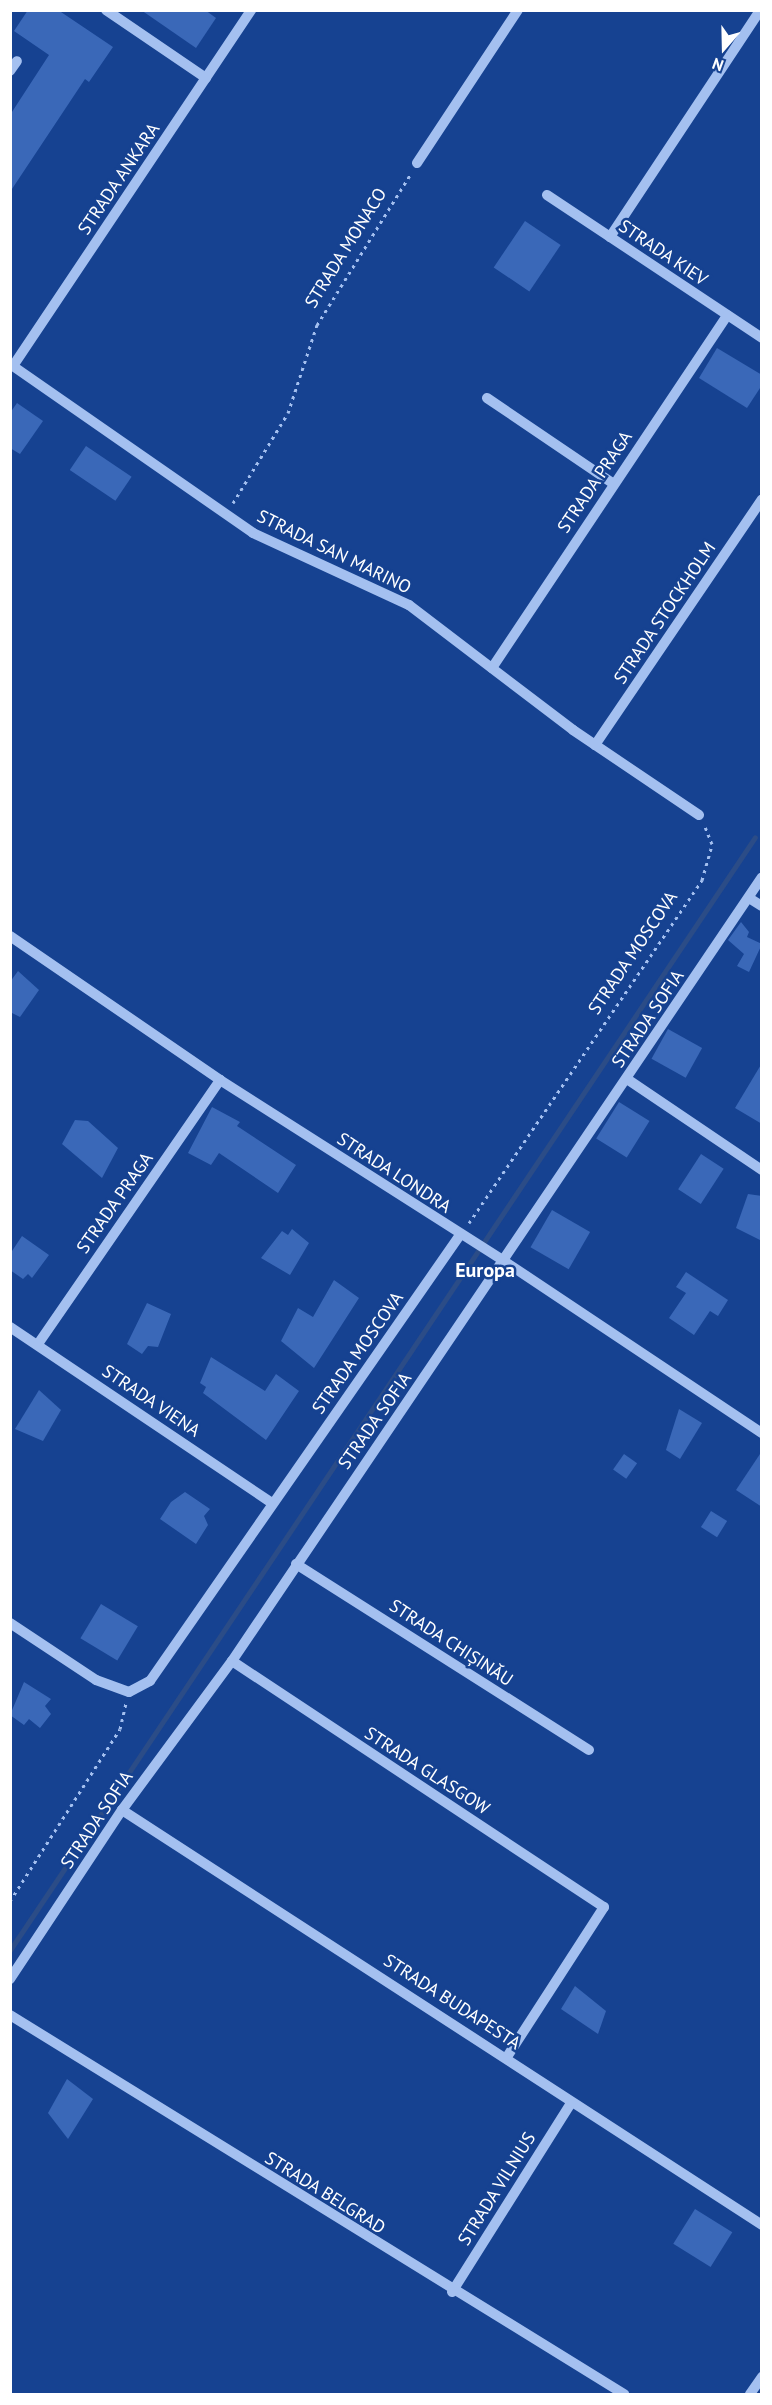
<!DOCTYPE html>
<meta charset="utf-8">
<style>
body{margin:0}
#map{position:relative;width:772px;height:2405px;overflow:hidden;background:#164291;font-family:"PT Sans",sans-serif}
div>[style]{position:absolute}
.stream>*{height:5px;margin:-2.5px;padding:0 2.5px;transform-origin:2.5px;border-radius:2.5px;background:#2b4c87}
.building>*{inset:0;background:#3a68b8;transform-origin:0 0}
.path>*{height:3px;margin-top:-1.5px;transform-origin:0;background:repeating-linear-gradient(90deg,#a4c0f0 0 3px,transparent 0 7.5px)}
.minor>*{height:10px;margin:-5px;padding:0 5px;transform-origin:5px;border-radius:5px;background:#a4c0f0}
span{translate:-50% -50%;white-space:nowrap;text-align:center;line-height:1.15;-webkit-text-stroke:5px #164291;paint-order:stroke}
.street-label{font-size:18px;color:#fff}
.neighbourhood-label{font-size:20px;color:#fff;font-weight:700}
.frame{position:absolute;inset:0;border:12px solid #fff;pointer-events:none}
.north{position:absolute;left:694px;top:18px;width:60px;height:60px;-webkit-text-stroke:4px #164291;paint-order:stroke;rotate:200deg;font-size:16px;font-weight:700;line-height:24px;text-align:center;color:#fff}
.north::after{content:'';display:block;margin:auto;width:21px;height:27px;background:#fff;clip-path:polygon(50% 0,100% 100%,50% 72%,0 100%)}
</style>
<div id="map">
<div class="stream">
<div style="left:10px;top:1950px;width:1339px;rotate:-56.2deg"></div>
</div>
<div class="building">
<div style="clip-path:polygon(28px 10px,58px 10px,113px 47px,89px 82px,85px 79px,10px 192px,10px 115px,49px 55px,14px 31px)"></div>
<div style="clip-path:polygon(141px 10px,205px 10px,216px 18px,196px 48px)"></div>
<div style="left:525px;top:221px;width:43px;height:56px;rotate:34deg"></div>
<div style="clip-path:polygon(717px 348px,762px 375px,762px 385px,747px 408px,699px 378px)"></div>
<div style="clip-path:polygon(17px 403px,43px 421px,20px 454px,10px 448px,10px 413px)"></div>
<div style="left:86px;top:446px;width:55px;height:29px;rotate:34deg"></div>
<div style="clip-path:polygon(741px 922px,749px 932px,747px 937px,762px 944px,749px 972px,737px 966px,744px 954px,728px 940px)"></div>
<div style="clip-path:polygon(18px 971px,39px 990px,20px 1017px,10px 1012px,10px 982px)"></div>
<div style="left:668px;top:1029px;width:39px;height:34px;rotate:29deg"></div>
<div style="clip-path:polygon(762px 1063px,762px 1124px,735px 1108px)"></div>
<div style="left:619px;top:1102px;width:36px;height:43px;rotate:32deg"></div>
<div style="clip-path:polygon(212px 1107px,240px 1122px,237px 1126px,296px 1165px,278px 1193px,219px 1153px,211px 1165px,188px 1153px)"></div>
<div style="clip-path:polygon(75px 1120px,88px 1121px,118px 1148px,102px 1178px,62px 1144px)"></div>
<div style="left:701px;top:1154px;width:27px;height:42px;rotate:33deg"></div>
<div style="clip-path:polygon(748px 1194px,762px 1196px,762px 1241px,736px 1228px)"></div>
<div style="left:552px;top:1210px;width:44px;height:43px;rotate:30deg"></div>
<div style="clip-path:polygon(292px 1229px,309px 1243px,290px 1275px,261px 1258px,282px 1231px,288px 1235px)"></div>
<div style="clip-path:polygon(22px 1236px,49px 1255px,32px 1278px,28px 1274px,23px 1279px,10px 1270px,10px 1254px)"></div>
<div style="clip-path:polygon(686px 1272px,728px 1300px,718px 1316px,710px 1311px,694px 1335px,669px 1318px,686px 1293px,676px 1287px)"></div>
<div style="clip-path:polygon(334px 1280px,359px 1298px,314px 1368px,281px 1341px,298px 1308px,313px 1317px)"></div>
<div style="clip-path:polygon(147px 1303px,171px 1314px,158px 1347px,148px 1346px,142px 1354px,127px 1344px)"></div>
<div style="clip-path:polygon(211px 1357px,265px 1391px,276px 1374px,299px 1391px,266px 1440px,203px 1393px,206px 1387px,200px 1383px)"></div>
<div style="clip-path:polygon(39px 1390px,61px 1410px,43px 1441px,15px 1429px)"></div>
<div style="clip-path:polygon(679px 1409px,702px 1423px,680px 1459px,666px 1450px)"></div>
<div style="clip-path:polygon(762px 1451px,762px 1507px,736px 1490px)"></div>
<div style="left:624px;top:1454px;width:16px;height:19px;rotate:35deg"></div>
<div style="clip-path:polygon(185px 1492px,210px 1509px,204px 1516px,208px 1525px,196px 1544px,160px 1519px,171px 1502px)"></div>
<div style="left:711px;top:1511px;width:19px;height:19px;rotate:32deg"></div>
<div style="left:101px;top:1604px;width:43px;height:40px;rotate:31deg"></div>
<div style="clip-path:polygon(24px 1682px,51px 1699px,45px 1706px,51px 1714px,40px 1728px,29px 1719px,24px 1725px,10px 1715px)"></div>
<div style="clip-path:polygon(575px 1986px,606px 2011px,598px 2034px,561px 2009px)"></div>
<div style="clip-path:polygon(67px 2079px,93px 2099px,68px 2139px,48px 2113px)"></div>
<div style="left:695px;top:2209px;width:44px;height:41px;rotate:32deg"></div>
</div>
<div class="path">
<div style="left:233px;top:503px;width:105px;rotate:-58.6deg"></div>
<div style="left:288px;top:413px;width:93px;rotate:-71.8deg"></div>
<div style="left:317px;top:325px;width:176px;rotate:-58.2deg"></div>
<div style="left:469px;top:1223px;width:415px;rotate:-55.8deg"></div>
<div style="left:702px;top:880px;width:37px;rotate:-74deg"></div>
<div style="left:712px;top:844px;width:18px;rotate:-112deg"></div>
<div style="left:10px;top:1901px;width:204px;rotate:-57.4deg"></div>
<div style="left:120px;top:1729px;width:26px;rotate:-77deg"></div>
</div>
<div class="minor">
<div style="left:106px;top:10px;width:121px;rotate:34.2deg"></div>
<div style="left:10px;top:71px;width:12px;rotate:-55deg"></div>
<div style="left:417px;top:163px;width:183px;rotate:-56.6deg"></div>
<div style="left:547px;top:195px;width:258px;rotate:33.6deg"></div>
<div style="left:610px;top:237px;width:272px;rotate:-56.5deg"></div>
<div style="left:10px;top:364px;width:296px;rotate:34.8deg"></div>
<div style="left:253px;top:533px;width:172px;rotate:24.8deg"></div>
<div style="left:409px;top:605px;width:206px;rotate:37.3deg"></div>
<div style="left:573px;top:730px;width:152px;rotate:34deg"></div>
<div style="left:13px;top:366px;width:428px;rotate:-56.2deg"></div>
<div style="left:487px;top:398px;width:153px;rotate:34.1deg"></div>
<div style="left:492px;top:668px;width:424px;rotate:-56.3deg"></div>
<div style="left:595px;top:745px;width:297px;rotate:-55.8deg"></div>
<div style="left:749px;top:898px;width:15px;rotate:32deg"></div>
<div style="left:10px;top:936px;width:255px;rotate:34.4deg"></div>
<div style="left:220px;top:1080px;width:337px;rotate:32.5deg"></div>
<div style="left:504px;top:1261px;width:310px;rotate:33.7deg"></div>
<div style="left:627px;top:1079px;width:163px;rotate:34deg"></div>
<div style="left:10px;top:1327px;width:316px;rotate:33.9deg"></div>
<div style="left:38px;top:1344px;width:321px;rotate:-55.4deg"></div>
<div style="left:296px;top:1564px;width:347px;rotate:32.4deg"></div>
<div style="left:10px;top:1623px;width:103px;rotate:33.5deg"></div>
<div style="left:96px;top:1680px;width:35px;rotate:20deg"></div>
<div style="left:129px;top:1692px;width:24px;rotate:-28deg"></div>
<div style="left:150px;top:1681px;width:543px;rotate:-55.2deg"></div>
<div style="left:232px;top:1661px;width:446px;rotate:33.5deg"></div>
<div style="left:604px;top:1907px;width:179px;rotate:122.9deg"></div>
<div style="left:122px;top:1810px;width:763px;rotate:32.96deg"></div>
<div style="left:10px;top:1979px;width:203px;rotate:-56.5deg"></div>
<div style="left:122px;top:1810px;width:185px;rotate:-53.6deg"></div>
<div style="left:232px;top:1661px;width:946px;rotate:-55.94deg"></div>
<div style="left:10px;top:2015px;width:722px;rotate:31.69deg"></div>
<div style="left:452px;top:2292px;width:223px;rotate:-57.8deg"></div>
<div style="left:750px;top:2394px;width:21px;rotate:-55deg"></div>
</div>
<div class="street-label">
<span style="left:119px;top:179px;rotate:-56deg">STRADA ANKARA</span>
<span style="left:346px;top:248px;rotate:-58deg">STRADA MONACO</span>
<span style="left:663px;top:253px;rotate:34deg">STRADA KIEV</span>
<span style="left:595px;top:482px;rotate:-56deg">STRADA PRAGA</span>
<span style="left:334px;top:552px;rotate:26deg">STRADA SAN MARINO</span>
<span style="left:665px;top:613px;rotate:-56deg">STRADA STOCKHOLM</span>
<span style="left:633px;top:953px;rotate:-56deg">STRADA MOSCOVA</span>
<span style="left:648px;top:1019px;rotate:-56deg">STRADA SOFIA</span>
<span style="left:394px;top:1173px;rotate:33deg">STRADA LONDRA</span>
<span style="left:115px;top:1203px;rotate:-55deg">STRADA PRAGA</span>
<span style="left:358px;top:1353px;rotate:-55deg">STRADA MOSCOVA</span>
<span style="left:151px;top:1401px;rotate:34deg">STRADA VIENA</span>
<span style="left:375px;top:1421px;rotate:-55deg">STRADA SOFIA</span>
<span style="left:451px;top:1643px;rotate:33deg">STRADA CHIȘINĂU</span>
<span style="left:427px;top:1771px;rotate:33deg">STRADA GLASGOW</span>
<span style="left:97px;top:1820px;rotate:-56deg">STRADA SOFIA</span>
<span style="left:452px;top:2002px;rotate:33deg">STRADA BUDAPESTA</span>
<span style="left:497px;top:2189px;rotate:-58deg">STRADA VILNIUS</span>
<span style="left:325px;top:2193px;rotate:32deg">STRADA BELGRAD</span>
</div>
<div class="neighbourhood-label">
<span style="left:485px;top:1270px">Europa</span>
</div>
<div class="frame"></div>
<div class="north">N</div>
</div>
